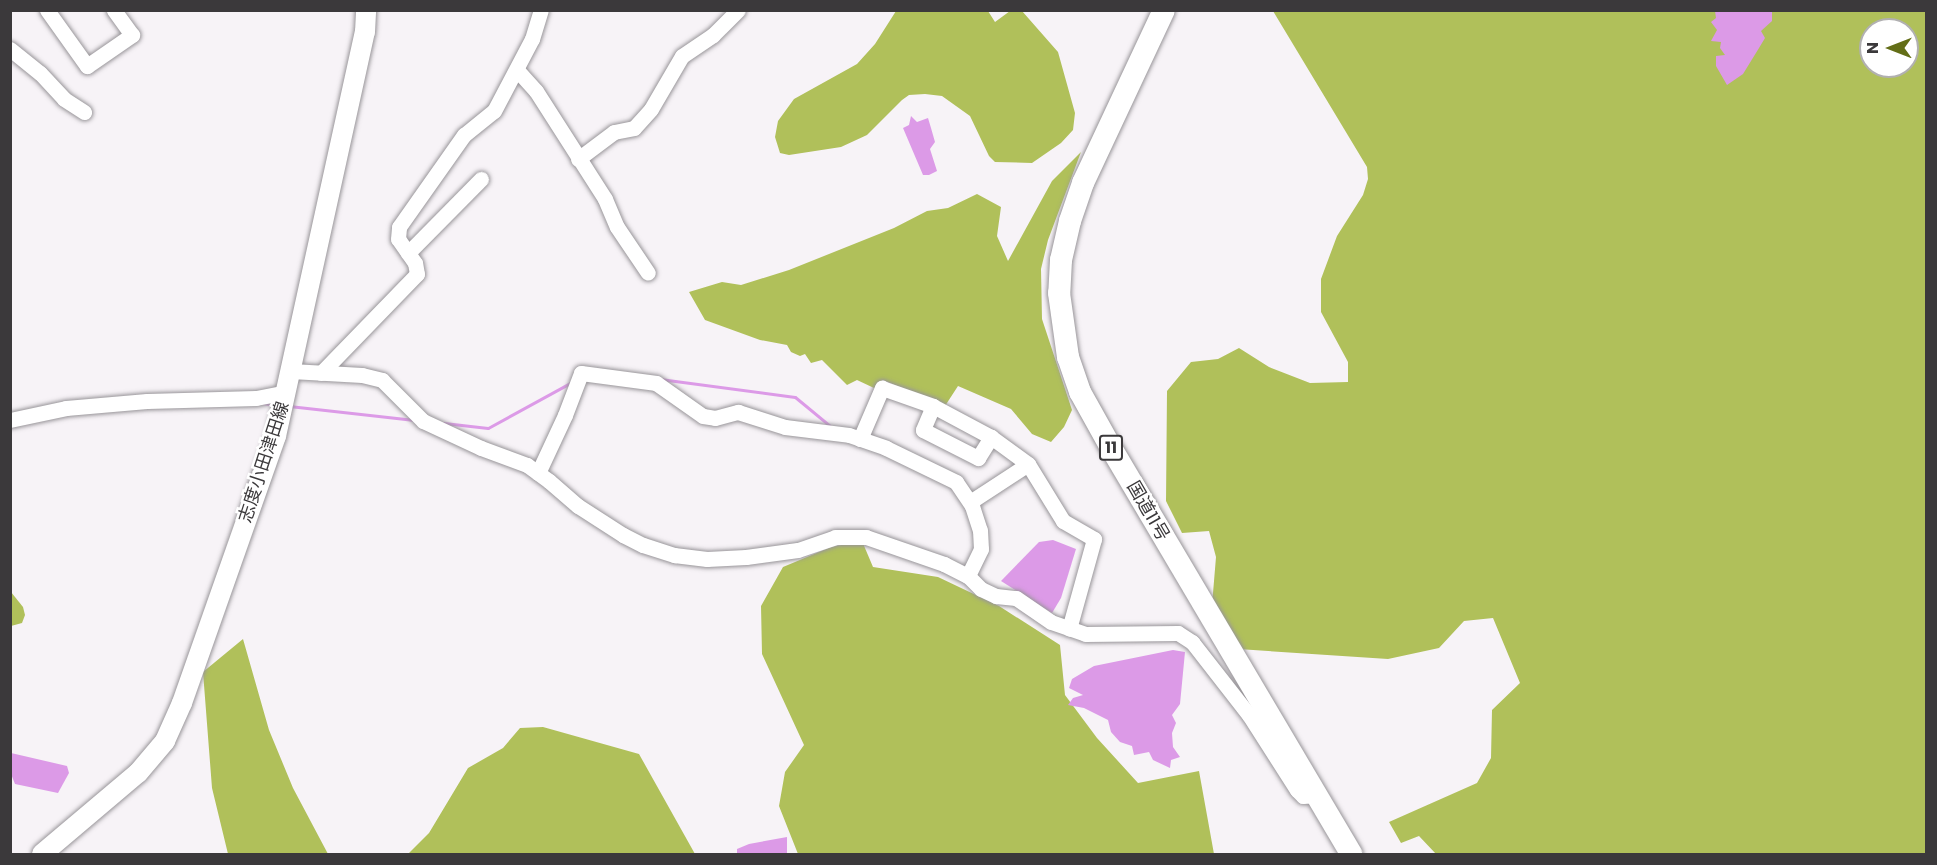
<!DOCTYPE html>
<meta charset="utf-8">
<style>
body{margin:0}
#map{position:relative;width:1937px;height:865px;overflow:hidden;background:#f7f3f7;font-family:Poppins,"Noto Sans JP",sans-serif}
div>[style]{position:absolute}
.forest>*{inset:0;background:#b0c05a}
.water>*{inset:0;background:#dc9ae7}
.stream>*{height:3px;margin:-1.5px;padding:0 1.5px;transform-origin:1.5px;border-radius:1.5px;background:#dc9ae7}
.roads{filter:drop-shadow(0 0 2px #989599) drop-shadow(0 0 2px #989599)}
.minor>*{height:15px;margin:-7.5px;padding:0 7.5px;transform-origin:7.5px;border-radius:7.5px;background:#fff}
.major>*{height:20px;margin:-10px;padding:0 10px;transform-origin:10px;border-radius:10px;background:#fff}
.highway>*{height:22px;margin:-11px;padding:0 11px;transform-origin:11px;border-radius:11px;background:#fff}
span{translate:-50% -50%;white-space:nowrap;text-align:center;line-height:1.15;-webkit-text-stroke:5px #fff;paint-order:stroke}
.shield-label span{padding:2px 4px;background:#fff;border:2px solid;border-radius:4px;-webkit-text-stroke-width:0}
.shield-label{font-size:16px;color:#3b393b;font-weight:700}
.street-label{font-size:18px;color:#3b393b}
.frame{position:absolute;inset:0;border:12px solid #3b393b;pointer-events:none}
.north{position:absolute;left:1859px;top:18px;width:60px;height:60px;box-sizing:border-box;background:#fff;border:2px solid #b1b0b1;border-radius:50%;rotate:270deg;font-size:16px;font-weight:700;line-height:24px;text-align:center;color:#3b393b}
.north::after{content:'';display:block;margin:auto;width:21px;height:27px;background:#636e17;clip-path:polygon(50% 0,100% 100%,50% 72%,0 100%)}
</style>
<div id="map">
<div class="forest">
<div style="clip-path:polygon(896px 11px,988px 11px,995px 22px,1010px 11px,1022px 11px,1058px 52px,1075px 113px,1073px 130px,1061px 143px,1032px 163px,995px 162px,989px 156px,970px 116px,942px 96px,925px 94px,909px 95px,902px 100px,867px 135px,841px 147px,789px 155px,780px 153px,775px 137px,778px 121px,794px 99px,857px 64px,875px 44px)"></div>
<div style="clip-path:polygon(evenodd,1273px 11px,1926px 11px,1926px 854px,1436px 854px,1419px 836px,1401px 843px,1389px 822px,1477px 783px,1491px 758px,1492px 710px,1520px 683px,1493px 618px,1464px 621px,1439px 648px,1388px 659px,1238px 649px,1212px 605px,1216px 557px,1209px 531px,1182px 533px,1166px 501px,1167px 391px,1191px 362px,1218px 359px,1239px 348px,1269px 367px,1310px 383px,1348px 382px,1348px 362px,1321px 312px,1321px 279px,1337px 236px,1363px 195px,1368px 179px,1367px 167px,1273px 11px,1871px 30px,1907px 30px,1907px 66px,1871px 66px,1871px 30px)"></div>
<div style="clip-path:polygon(1081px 152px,1048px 240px,1041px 269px,1042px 319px,1072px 410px,1064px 427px,1051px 442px,1032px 434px,1011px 409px,958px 386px,945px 406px,883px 380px,874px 388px,857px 380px,847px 385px,822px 360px,811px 363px,805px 354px,800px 356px,791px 352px,787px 345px,760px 340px,705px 320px,689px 292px,722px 282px,741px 285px,789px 270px,894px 228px,927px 211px,948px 208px,977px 194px,1001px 207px,997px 236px,1008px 261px,1052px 181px)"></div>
<div style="clip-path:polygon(862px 541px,873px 567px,938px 577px,999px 606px,1060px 645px,1065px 695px,1097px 738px,1138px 783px,1199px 771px,1214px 854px,798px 854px,779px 806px,785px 772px,804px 745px,762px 654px,761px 606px,783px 567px,831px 547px)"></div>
<div style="clip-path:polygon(11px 592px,23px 607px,25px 615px,22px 623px,11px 626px)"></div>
<div style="clip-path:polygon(243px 639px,269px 730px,293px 788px,328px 854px,228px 854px,212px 788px,203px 672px)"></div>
<div style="clip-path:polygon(543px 727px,639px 754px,695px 854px,408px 854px,429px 833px,468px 768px,503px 748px,520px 728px)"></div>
</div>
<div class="water">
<div style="clip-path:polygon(1715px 11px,1772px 11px,1772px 21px,1761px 31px,1765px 38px,1759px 48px,1743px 74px,1727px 85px,1716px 66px,1716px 56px,1725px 55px,1720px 48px,1721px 42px,1711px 41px,1717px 30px,1711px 22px,1716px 18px)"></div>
<div style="clip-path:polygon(911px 116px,917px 122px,928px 118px,931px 128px,935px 142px,930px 149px,937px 171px,929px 175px,923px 175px,903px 128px,909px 125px)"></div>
<div style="clip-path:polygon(1053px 540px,1076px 549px,1061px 598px,1052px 613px,1001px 581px,1039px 542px)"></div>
<div style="clip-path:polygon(1173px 650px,1185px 652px,1180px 704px,1172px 715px,1176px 723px,1172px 733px,1173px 747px,1180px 757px,1171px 760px,1170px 768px,1153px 760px,1149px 752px,1134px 755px,1132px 746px,1120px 742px,1111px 732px,1108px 720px,1084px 708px,1068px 705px,1073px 698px,1083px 695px,1069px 688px,1072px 679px,1094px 666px)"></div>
<div style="clip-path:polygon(11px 753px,67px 766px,69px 773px,58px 793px,15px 784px,11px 774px)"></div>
<div style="clip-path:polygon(787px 837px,787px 854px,737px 854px,737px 849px,749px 844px)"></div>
</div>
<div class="stream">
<div style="left:660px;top:379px;width:136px;rotate:7.6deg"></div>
<div style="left:795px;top:397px;width:45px;rotate:39.6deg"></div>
<div style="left:262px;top:403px;width:15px;rotate:8deg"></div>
<div style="left:289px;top:406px;width:126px;rotate:6.4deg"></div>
<div style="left:444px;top:423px;width:44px;rotate:6.5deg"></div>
<div style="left:488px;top:428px;width:96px;rotate:-28.7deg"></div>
</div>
<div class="roads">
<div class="minor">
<div style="left:47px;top:10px;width:69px;rotate:54.5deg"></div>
<div style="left:87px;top:66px;width:55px;rotate:-34.6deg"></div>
<div style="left:132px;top:35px;width:31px;rotate:-126deg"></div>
<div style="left:10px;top:49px;width:38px;rotate:39deg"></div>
<div style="left:40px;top:73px;width:35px;rotate:47deg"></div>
<div style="left:64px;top:99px;width:24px;rotate:33deg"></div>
<div style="left:517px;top:70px;width:28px;rotate:48deg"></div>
<div style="left:536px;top:91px;width:128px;rotate:57.4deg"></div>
<div style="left:605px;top:199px;width:30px;rotate:67deg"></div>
<div style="left:617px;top:227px;width:55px;rotate:56deg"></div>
<div style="left:578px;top:159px;width:45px;rotate:-36.9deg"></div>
<div style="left:614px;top:132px;width:20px;rotate:-11deg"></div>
<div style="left:634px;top:128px;width:25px;rotate:-48deg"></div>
<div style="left:651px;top:109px;width:61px;rotate:-59.7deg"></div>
<div style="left:682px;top:56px;width:37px;rotate:-34deg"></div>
<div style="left:713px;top:35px;width:35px;rotate:-45deg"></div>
<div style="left:408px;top:253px;width:104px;rotate:-45.4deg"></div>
<div style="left:291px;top:371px;width:71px;rotate:3.2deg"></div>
<div style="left:362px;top:375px;width:21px;rotate:14deg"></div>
<div style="left:382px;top:380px;width:58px;rotate:45deg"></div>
<div style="left:423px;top:421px;width:64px;rotate:25deg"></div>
<div style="left:481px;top:448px;width:49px;rotate:20.3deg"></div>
<div style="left:527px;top:465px;width:27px;rotate:36deg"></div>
<div style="left:549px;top:481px;width:38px;rotate:41deg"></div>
<div style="left:578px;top:506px;width:54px;rotate:32.8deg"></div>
<div style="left:623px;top:535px;width:22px;rotate:27deg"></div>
<div style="left:643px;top:545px;width:33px;rotate:18deg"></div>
<div style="left:674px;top:555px;width:33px;rotate:7deg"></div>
<div style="left:707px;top:559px;width:39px;rotate:-3deg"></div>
<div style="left:746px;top:557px;width:52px;rotate:-7.7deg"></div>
<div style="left:798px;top:550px;width:39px;rotate:-19deg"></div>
<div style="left:835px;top:537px;width:31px"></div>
<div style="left:866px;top:537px;width:83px;rotate:19.1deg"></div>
<div style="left:944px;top:564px;width:27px;rotate:27deg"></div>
<div style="left:968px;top:576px;width:18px;rotate:45deg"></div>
<div style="left:981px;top:589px;width:17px;rotate:25deg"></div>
<div style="left:996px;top:596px;width:20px;rotate:6deg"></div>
<div style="left:1016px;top:598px;width:42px;rotate:34.4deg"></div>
<div style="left:1051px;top:622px;width:36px;rotate:19deg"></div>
<div style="left:1085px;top:634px;width:93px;rotate:-0.6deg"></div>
<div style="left:1178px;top:633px;width:17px;rotate:33deg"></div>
<div style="left:1192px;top:642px;width:93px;rotate:52deg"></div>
<div style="left:1249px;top:715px;width:89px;rotate:57.4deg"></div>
<div style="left:1297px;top:790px;width:8px;rotate:45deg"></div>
<div style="left:1303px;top:796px;width:14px;rotate:-4deg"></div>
<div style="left:321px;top:373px;width:138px;rotate:-45.9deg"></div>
<div style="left:417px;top:274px;width:11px;rotate:-100deg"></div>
<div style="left:415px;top:263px;width:29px;rotate:-125deg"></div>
<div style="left:398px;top:239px;width:12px;rotate:-85deg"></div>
<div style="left:399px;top:227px;width:113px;rotate:-54.8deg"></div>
<div style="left:464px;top:135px;width:38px;rotate:-39deg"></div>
<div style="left:494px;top:111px;width:81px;rotate:-62.2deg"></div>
<div style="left:532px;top:39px;width:30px;rotate:-73deg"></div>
<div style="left:933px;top:406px;width:26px;rotate:113deg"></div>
<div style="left:923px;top:430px;width:62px;rotate:27deg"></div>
<div style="left:978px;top:458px;width:25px;rotate:-58deg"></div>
<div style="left:10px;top:420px;width:57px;rotate:-12.1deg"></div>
<div style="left:66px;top:408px;width:81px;rotate:-4.9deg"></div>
<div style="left:147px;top:401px;width:109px;rotate:-1.6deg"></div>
<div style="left:256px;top:398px;width:31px;rotate:-11deg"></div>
<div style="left:860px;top:439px;width:56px;rotate:-66.7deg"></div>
<div style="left:882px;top:388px;width:54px;rotate:19.4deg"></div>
<div style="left:933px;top:406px;width:66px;rotate:28.1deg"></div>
<div style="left:991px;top:437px;width:46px;rotate:36.1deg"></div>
<div style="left:1028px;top:464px;width:67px;rotate:58.4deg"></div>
<div style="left:1063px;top:521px;width:36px;rotate:30deg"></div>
<div style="left:1094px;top:539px;width:93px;rotate:105.5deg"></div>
<div style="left:538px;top:473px;width:64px;rotate:-65deg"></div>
<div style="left:565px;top:415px;width:45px;rotate:-69.1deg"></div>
<div style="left:581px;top:373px;width:76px;rotate:7.6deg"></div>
<div style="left:656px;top:383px;width:57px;rotate:35.1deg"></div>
<div style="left:703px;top:416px;width:12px;rotate:9deg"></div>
<div style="left:715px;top:418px;width:24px;rotate:-15deg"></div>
<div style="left:738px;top:412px;width:49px;rotate:17.7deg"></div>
<div style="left:785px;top:427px;width:64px;rotate:7.1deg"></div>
<div style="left:849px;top:435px;width:39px;rotate:19deg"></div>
<div style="left:886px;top:448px;width:78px;rotate:25.9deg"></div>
<div style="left:956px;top:482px;width:29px;rotate:56deg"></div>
<div style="left:972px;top:506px;width:25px;rotate:72deg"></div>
<div style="left:980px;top:530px;width:19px;rotate:87deg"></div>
<div style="left:981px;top:549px;width:30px;rotate:116deg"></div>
<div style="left:970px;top:502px;width:69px;rotate:-33.2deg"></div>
</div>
<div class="major">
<div style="left:42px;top:854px;width:126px;rotate:-40.2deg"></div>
<div style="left:138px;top:773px;width:42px;rotate:-49.8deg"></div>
<div style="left:165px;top:741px;width:42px;rotate:-65.9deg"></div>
<div style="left:182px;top:703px;width:283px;rotate:-70.6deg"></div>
<div style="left:276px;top:436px;width:414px;rotate:-77.6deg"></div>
<div style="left:365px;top:32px;width:22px;rotate:-87deg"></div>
</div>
<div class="highway">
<div style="left:1164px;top:10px;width:191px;rotate:115.1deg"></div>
<div style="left:1083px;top:183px;width:40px;rotate:108.9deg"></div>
<div style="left:1070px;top:221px;width:40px;rotate:103deg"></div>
<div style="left:1061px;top:260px;width:33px;rotate:93deg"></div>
<div style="left:1059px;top:293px;width:65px;rotate:82deg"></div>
<div style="left:1068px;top:357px;width:37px;rotate:71deg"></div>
<div style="left:1080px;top:392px;width:62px;rotate:60.9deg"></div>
<div style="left:1110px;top:446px;width:474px;rotate:59.4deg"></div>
</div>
</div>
<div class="shield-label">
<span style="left:1111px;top:448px">11</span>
</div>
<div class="street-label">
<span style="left:264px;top:462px;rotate:-72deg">志度小田津田線</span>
<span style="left:1148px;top:511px;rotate:60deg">国道11号</span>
</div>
<div class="frame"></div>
<div class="north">N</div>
</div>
